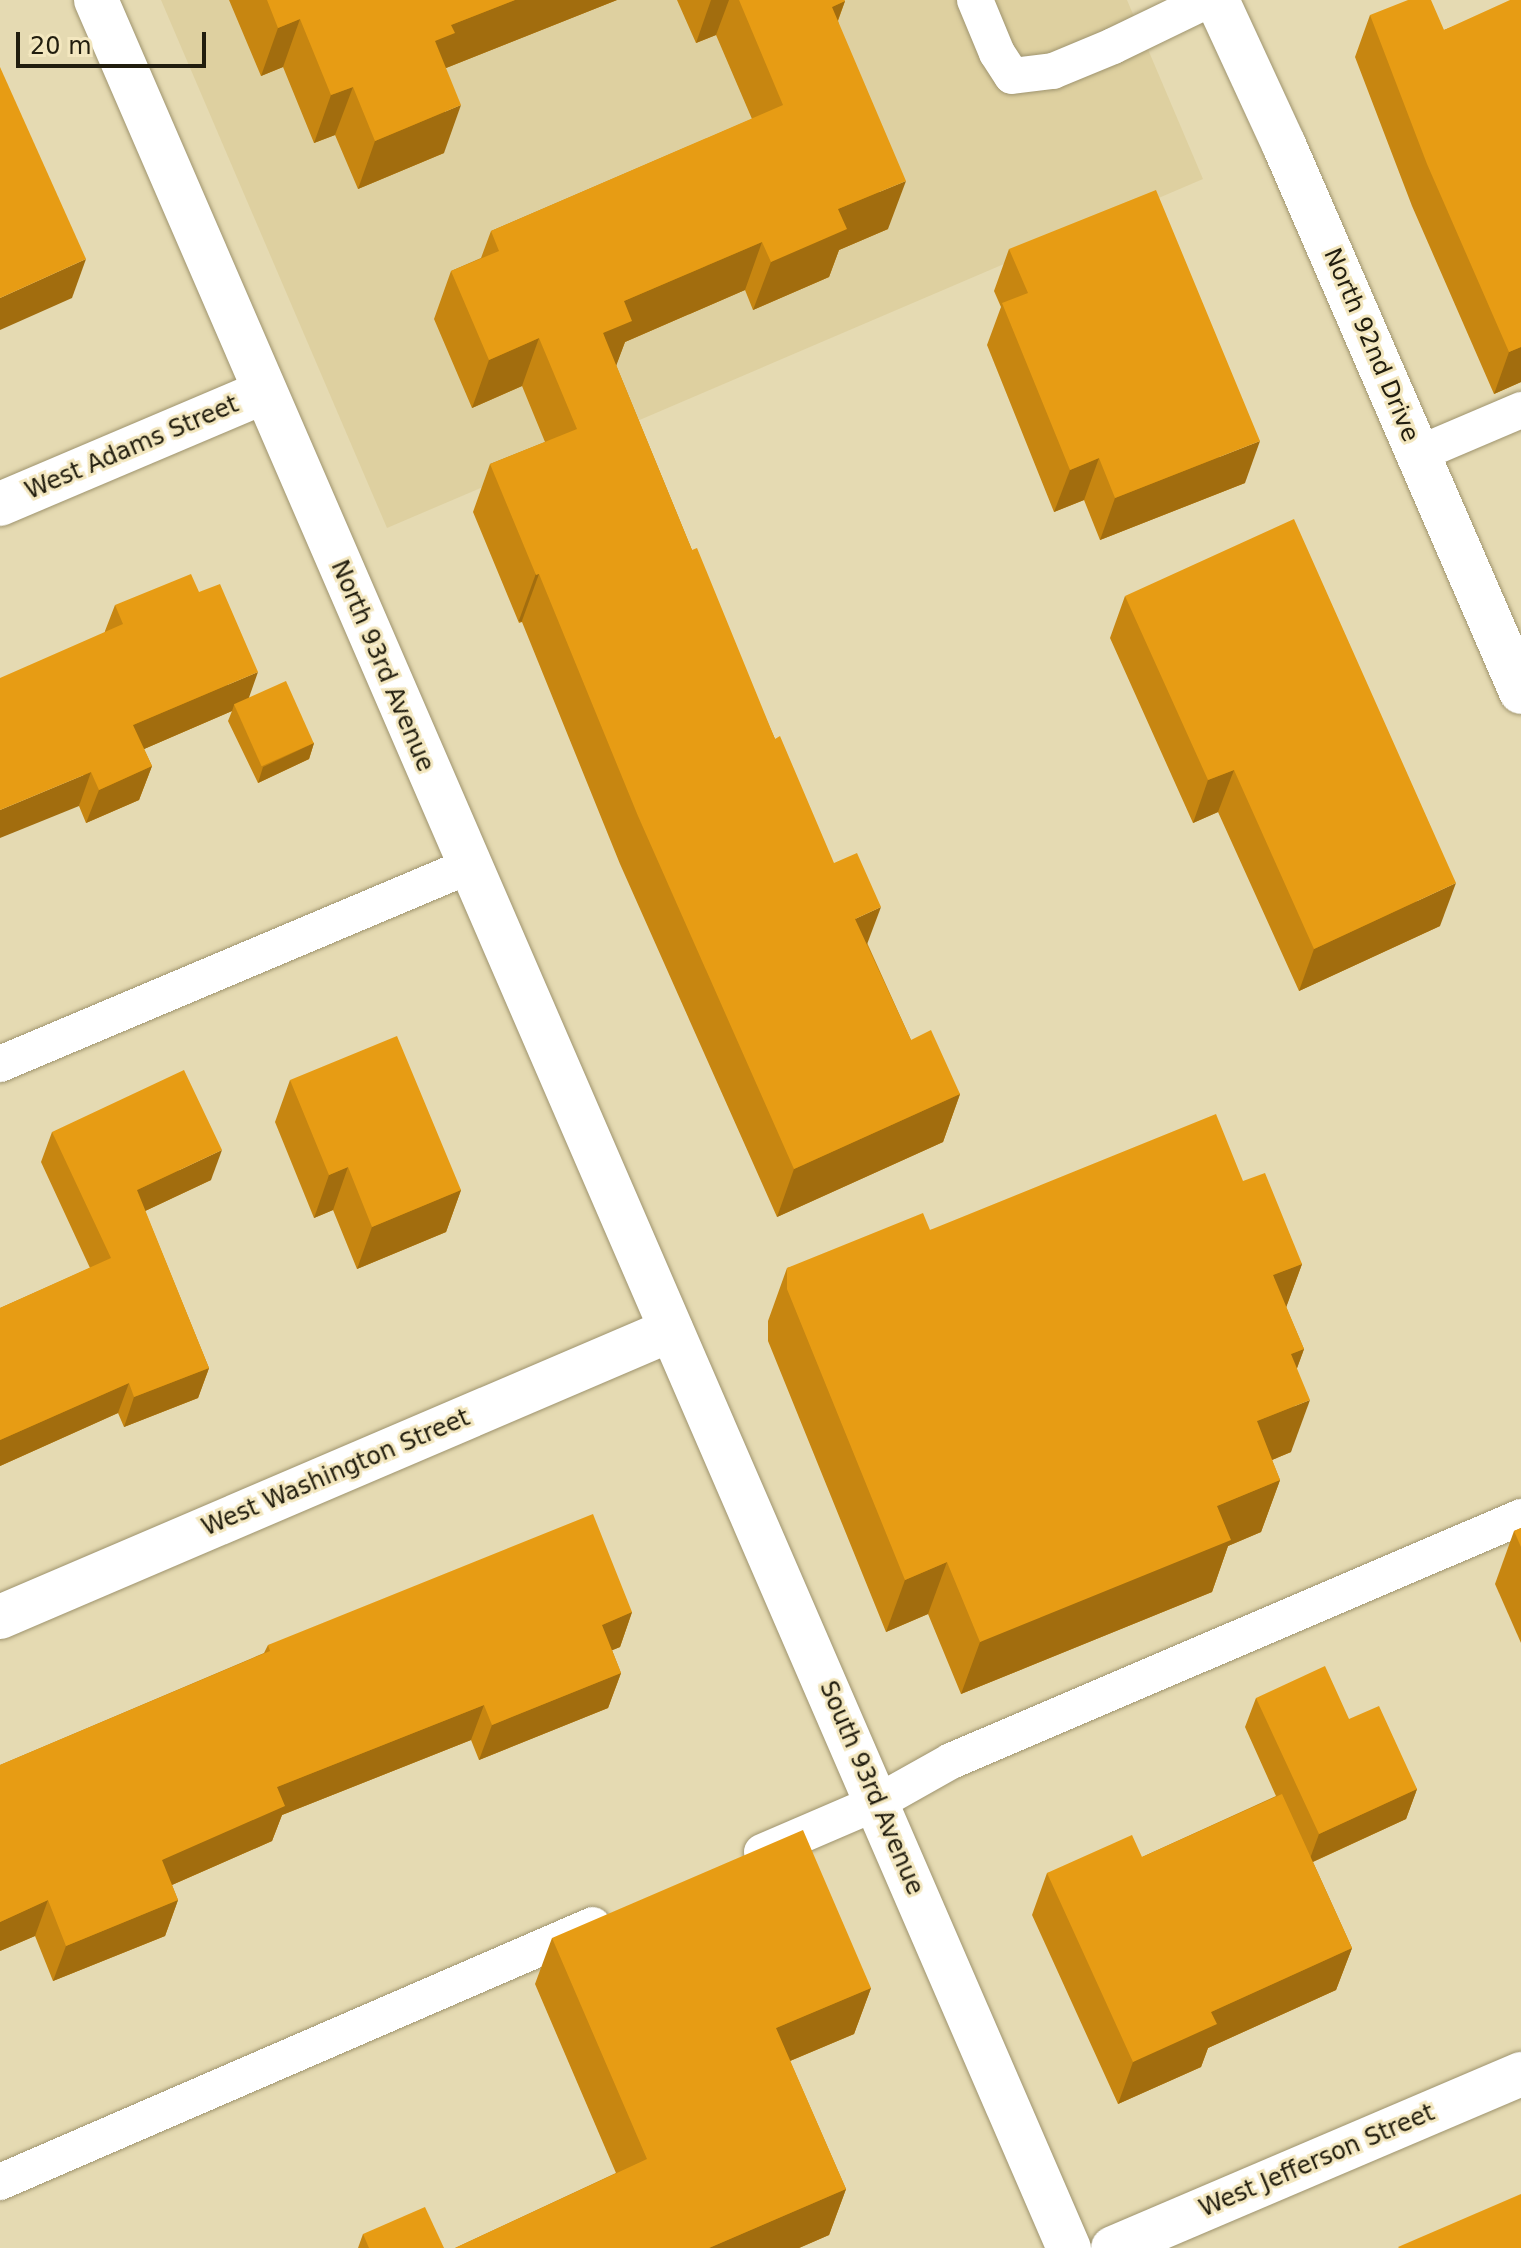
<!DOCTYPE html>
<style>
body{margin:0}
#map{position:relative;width:1521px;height:2248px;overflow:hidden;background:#e5dab2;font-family:"DejaVu Sans",sans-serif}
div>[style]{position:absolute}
.built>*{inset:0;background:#ded0a0}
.roads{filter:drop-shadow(0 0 2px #9f946e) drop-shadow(0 0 2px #9f946e)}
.lane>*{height:36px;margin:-18px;padding:0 18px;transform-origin:18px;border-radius:18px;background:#fff}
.street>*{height:44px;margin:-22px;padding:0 22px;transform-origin:22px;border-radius:22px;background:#fff}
.wall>*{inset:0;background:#c78611}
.shaded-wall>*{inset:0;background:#a26d0e;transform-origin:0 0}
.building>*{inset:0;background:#e79c14;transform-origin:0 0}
span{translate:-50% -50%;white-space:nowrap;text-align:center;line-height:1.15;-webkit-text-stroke:6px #f3e7bf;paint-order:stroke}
.street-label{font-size:24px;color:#211d0e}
.scale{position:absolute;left:16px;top:32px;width:190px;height:36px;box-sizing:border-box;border:4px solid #211d0e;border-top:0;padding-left:10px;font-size:24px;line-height:28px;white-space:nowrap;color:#211d0e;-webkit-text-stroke:6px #f3e7bf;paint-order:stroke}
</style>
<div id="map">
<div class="built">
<div style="clip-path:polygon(161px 0,1127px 0,1203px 179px,387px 528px)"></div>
</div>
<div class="roads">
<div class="lane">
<div style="left:975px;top:0;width:57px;rotate:67.5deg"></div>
<div style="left:997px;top:53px;width:27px;rotate:57deg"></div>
<div style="left:1012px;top:76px;width:41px;rotate:-7deg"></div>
<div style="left:1053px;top:71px;width:65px;rotate:-22.6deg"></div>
<div style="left:1113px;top:46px;width:106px;rotate:-25.8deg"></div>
<div style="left:1418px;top:454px;width:112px;rotate:-23.1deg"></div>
<div style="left:0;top:1064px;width:509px;rotate:-22.89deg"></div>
<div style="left:762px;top:1852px;width:126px;rotate:-23.3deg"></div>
<div style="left:878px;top:1802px;width:84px;rotate:-29.3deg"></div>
<div style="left:951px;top:1761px;width:620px;rotate:-23.17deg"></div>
<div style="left:0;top:2182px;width:646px;rotate:-23.43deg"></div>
</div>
<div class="street">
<div style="left:96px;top:0;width:2450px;rotate:66.6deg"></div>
<div style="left:1217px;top:0;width:160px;rotate:65.2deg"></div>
<div style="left:1284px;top:145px;width:596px;rotate:66.57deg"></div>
<div style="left:0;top:504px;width:287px;rotate:-23deg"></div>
<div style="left:0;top:1617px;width:730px;rotate:-23.16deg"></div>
<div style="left:1113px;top:2248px;width:444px;rotate:-23.1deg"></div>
</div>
</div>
<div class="wall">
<div style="clip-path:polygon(229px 0,617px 0,446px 68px,444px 153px,358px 189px,335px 135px,314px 143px,283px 67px,261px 76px)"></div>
<div style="clip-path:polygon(677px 0,844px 0,845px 1px,838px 21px,888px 229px,839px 250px,829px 277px,753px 310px,745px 290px,625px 342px,616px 365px,692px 550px,775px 739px,911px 1040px,960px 1094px,943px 1142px,777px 1217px,620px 864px,522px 622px,519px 623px,473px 512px,490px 464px,545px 442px,522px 386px,472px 408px,434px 319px,451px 271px,481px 258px,491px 231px,752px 119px,716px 35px,696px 43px)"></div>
<div style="clip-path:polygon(1521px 0,1521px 382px,1494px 394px,1412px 206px,1355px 57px,1370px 15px,1444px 30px)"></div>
<div style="clip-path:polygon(1009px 249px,1245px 483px,1100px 540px,1084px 500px,1054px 512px,987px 345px,1001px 307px,994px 291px)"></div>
<div style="clip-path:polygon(1125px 596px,1440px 926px,1299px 991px,1218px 812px,1193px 823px,1110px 638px)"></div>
<div style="clip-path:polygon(115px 605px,248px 699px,314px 743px,309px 759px,258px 783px,228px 721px,232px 711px,144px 749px,152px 766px,139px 800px,86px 823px,79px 806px,105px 631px)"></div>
<div style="clip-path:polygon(290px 1080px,461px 1190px,446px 1232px,357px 1269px,333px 1210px,314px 1218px,275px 1122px)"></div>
<div style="clip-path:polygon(52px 1132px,211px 1180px,145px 1211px,209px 1368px,198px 1398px,124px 1427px,118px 1413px,0 1466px,0 1308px,90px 1268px,41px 1162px)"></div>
<div style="clip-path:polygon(1243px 1181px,1302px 1264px,1286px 1307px,1304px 1349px,1297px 1368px,1291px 1452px,1272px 1460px,1280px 1480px,1261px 1532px,1228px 1546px,1212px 1592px,961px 1694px,928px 1614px,886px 1632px,768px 1341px,768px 1321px,787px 1268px,930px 1230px)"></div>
<div style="clip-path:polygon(1521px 1528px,1521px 1643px,1495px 1584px,1514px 1531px)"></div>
<div style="clip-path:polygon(632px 1612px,620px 1647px,612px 1650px,621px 1673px,608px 1708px,479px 1760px,471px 1740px,282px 1815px,272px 1841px,172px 1885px,178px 1900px,165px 1936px,53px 1981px,35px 1936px,0 1951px,0 1765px,264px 1653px,268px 1645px)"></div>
<div style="clip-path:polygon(1256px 1698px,1349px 1719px,1417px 1789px,1406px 1819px,1313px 1862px,1352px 1948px,1336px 1990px,1208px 2048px,1201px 2067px,1118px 2104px,1032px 1915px,1047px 1873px,1142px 1857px,1276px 1796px,1245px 1727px)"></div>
<div style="clip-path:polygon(552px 1938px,871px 1988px,854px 2034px,790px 2061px,846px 2189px,829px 2235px,799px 2248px,455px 2248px,616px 2173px,535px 1984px)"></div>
<div style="clip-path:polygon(363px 2234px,444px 2248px,358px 2248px)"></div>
</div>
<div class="shaded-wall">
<div style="clip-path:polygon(515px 0,617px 0,441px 70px,435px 41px,451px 25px)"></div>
<div style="clip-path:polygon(711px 0,729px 0,716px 35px,696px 43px)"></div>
<div style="clip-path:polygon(845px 1px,827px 49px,832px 7px)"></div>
<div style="clip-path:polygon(300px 19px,283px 67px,261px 76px,278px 28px)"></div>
<div style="clip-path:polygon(353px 87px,335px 135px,314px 143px,331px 95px)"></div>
<div style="clip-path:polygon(461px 105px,444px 153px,358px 189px,375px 141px)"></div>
<div style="clip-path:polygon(906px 181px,888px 229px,839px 250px,829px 277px,753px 310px,771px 262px,838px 209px)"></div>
<div style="clip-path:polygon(762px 242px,745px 290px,625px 342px,615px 369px,603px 333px,624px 301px)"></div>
<div style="clip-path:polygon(86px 259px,72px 298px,0 330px,0 298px)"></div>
<div style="clip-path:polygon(539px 338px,522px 386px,472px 408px,489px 360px)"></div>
<div style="clip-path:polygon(1521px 347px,1521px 382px,1494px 394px,1509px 352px)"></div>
<div style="clip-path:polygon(1260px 441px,1245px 483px,1100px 540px,1115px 498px)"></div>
<div style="clip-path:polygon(1099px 458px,1084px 500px,1054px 512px,1070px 470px)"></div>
<div style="left:539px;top:574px;width:51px;height:3px;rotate:110deg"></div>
<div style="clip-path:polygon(258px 672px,246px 706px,234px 705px,232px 711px,121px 759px,133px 725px)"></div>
<div style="clip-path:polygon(314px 743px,309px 759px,258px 783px,263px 767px)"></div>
<div style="clip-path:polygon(152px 766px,139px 800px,86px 823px,99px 790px)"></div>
<div style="clip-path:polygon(1234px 770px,1218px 812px,1193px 823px,1208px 780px)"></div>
<div style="clip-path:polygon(91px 772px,79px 806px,0 838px,0 810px)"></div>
<div style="clip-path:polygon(1456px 883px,1440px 926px,1299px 991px,1314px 949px)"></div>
<div style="clip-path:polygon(881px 907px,863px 955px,855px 919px)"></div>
<div style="clip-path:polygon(960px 1094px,943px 1142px,777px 1217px,794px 1169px)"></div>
<div style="clip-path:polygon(222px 1150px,211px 1180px,126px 1220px,137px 1190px)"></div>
<div style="clip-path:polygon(348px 1167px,333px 1210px,314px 1218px,329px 1175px)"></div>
<div style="clip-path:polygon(461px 1190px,446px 1232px,357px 1269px,372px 1227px)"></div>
<div style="clip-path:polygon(1302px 1264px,1283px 1316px,1273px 1275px)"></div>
<div style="clip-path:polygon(1304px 1349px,1285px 1401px,1291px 1354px)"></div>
<div style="clip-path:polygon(209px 1368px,198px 1398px,124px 1427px,134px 1397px)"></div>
<div style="clip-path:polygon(129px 1383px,118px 1413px,0 1466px,0 1440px)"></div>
<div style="clip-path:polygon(1310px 1400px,1291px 1452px,1238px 1474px,1257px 1421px)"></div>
<div style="clip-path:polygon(1280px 1480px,1261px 1532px,1228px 1546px,1212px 1592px,961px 1694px,980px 1642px,1217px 1506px)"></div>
<div style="clip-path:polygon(947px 1562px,928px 1614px,886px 1632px,905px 1580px)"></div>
<div style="clip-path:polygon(632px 1612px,620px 1647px,589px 1660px,602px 1625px)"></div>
<div style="clip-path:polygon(621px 1673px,608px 1708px,479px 1760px,492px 1725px)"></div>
<div style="clip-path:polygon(484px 1705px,471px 1740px,282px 1815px,272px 1841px,149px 1895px,162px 1860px,277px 1787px)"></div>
<div style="clip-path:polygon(1417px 1789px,1406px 1819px,1308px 1864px,1319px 1834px)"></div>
<div style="clip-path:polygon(48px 1900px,35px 1936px,0 1951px,0 1922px)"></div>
<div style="clip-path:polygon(178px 1900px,165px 1936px,53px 1981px,66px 1946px)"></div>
<div style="clip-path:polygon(1352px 1948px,1336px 1990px,1208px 2048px,1201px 2067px,1118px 2104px,1133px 2062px,1211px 2012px)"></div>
<div style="clip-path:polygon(871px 1988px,854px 2034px,759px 2074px,776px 2028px)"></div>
<div style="clip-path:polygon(846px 2189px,829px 2235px,799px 2248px,709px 2248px)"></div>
</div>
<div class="building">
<div style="clip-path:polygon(267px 0,515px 0,451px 25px,455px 33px,435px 41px,461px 105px,375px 141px,353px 87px,331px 95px,300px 19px,278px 28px)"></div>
<div style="clip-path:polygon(739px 0,844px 0,845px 1px,832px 7px,906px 181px,838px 209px,847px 229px,771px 262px,762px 242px,624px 301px,632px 321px,603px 333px,692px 550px,697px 548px,775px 739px,780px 736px,834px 863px,857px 853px,881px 907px,855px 919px,911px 1040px,931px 1030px,960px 1094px,794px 1169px,638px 816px,539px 574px,536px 575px,490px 464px,577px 429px,539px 338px,489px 360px,451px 271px,499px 251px,491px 231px,783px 105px)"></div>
<div style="clip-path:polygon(1408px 0,1431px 0,1444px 30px,1510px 0,1521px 0,1521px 347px,1509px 352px,1427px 164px,1370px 15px)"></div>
<div style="clip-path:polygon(0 67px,86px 259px,0 298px)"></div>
<div style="clip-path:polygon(1156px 190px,1260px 441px,1115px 498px,1099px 458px,1070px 470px,1002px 303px,1028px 293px,1009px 249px)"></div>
<div style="clip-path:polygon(1294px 519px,1456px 883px,1314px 949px,1234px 770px,1208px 780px,1125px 596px)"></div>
<div style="clip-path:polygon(191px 574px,199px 592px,220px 584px,258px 672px,133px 725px,152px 766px,99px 790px,91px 772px,0 810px,0 678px,123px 624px,115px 605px)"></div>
<div style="left:286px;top:681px;width:68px;height:57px;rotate:66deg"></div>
<div style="clip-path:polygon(397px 1036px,461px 1190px,372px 1227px,348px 1167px,329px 1175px,290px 1080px)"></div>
<div style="clip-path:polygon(184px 1070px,222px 1150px,137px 1190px,209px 1368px,134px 1397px,129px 1383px,0 1440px,0 1308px,111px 1258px,52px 1132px)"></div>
<div style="clip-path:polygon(1216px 1114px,1243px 1181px,1265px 1173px,1302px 1264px,1273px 1275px,1304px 1349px,1291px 1354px,1310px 1400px,1257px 1421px,1280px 1480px,1217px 1506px,1231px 1540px,980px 1642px,947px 1562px,905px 1580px,787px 1289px,787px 1268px,923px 1213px,930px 1230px)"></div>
<div style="clip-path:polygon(593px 1514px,632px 1612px,602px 1625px,621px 1673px,492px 1725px,484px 1705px,277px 1787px,285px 1806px,162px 1860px,178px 1900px,66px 1946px,48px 1900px,0 1922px,0 1765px,270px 1651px,268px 1645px)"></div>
<div style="clip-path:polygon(1521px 1528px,1521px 1547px,1514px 1531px)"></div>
<div style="clip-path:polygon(1325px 1666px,1349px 1719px,1379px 1706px,1417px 1789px,1319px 1834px,1256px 1698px)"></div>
<div style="clip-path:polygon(1282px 1794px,1352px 1948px,1211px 2012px,1217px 2024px,1133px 2062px,1047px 1873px,1132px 1835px,1142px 1857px)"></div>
<div style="clip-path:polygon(803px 1830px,871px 1988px,776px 2028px,846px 2189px,709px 2248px,455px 2248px,647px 2159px,552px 1938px)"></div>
<div style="clip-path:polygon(1521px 2194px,1521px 2248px,1399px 2248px,1398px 2247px)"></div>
<div style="clip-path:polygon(425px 2207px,444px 2248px,369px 2248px,363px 2234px)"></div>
</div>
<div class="street-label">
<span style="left:1371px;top:345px;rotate:67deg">North 92nd Drive</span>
<span style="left:132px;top:448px;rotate:-23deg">West Adams Street</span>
<span style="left:382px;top:666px;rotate:67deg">North 93rd Avenue</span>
<span style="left:336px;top:1473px;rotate:-23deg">West Washington Street</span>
<span style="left:871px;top:1788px;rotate:67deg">South 93rd Avenue</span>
<span style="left:1317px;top:2161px;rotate:-23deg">West Jefferson Street</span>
</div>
<div class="scale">20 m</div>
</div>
